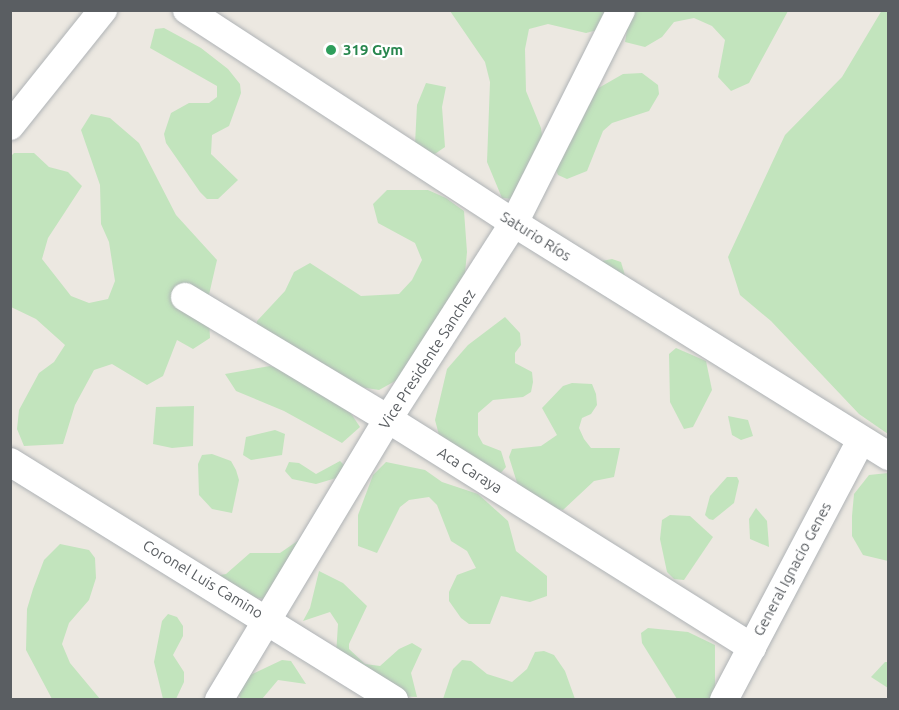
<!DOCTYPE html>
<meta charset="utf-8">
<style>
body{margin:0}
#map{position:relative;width:899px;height:710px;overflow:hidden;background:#ece8e1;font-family:Ubuntu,sans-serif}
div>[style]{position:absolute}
.green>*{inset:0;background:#c2e4bd}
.roads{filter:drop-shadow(0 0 2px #afb3b6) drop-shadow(0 0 2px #afb3b6)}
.minor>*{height:28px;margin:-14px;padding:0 14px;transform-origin:14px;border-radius:14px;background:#fff}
.dots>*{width:16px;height:16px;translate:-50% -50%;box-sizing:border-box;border:3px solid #fff;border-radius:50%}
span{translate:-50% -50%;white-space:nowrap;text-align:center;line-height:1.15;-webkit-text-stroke:4.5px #fff;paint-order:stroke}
.leisure-label{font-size:15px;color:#27864d;font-weight:700}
.left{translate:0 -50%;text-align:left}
.street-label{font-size:15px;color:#5a5e62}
.frame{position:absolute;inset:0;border:12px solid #5a5e62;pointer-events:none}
</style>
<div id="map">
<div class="green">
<div style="clip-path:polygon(882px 10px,888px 11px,888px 434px,859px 414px,771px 321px,740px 295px,728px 257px,785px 135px,842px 77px)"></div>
<div style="clip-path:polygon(450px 11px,606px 11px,605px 28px,586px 33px,548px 24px,529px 29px,525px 49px,526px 91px,541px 128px,546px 164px,536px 201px,502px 198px,487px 162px,490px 82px,485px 62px)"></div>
<div style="clip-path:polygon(630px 11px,788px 11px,749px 83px,731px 91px,718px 77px,725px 40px,712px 26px,694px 18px,674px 22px,662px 37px,645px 47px,625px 42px)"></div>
<div style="clip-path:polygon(164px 28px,201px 48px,228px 69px,240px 84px,241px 93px,229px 126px,212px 135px,211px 154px,238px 180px,218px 199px,207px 199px,200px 192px,166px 143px,164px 134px,171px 113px,189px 103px,209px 103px,217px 97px,217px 86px,150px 48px,155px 29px)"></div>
<div style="clip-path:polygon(642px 73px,658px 85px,659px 94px,649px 111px,612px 123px,603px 131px,587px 171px,567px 179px,558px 175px,554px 166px,588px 94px,623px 74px)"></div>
<div style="clip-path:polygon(426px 83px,446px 87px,442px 107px,445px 147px,429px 158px,415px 144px,417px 105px)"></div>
<div style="clip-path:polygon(91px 114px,110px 118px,139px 143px,176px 215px,217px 260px,208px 299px,210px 338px,193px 349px,177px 340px,163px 376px,147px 385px,112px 364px,94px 370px,75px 405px,63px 444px,24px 446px,17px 429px,19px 410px,39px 373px,54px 362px,65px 345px,36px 319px,11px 307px,10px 157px,14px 153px,34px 153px,49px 167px,68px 172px,82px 186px,48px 238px,42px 259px,71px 296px,89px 303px,108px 299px,115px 281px,109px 242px,101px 224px,100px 185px,81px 130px)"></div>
<div style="clip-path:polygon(387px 190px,428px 190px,446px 198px,464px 211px,467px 252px,465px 273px,397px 380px,379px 390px,360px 387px,255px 339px,257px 321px,285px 291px,294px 272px,310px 263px,361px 296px,399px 294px,412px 280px,422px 260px,415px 243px,378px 223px,373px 204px)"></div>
<div style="clip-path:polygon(612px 259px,621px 262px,629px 289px,602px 261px)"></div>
<div style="clip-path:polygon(505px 317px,520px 333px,521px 345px,515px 353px,515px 363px,532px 372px,533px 382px,531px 392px,523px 397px,493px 400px,478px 413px,478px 435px,483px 444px,501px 451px,506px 467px,499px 475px,443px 450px,435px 420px,447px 369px,468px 345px)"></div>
<div style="clip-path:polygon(676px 348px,706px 361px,712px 390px,693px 427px,684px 429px,670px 402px,669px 354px)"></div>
<div style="clip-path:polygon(270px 366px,291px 372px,344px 403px,360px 427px,342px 443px,284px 411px,236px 391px,225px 374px)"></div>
<div style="clip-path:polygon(572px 383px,592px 384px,596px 394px,597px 405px,591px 414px,582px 418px,579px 428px,584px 439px,591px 448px,620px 448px,614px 477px,594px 481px,563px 510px,553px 508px,518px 486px,509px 457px,512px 449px,541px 446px,557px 435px,542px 408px,563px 386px)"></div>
<div style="clip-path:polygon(194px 406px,193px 446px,172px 448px,153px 444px,156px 407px)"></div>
<div style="clip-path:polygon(728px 416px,748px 420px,753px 436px,741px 440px,732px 435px)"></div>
<div style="clip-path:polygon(275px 430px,285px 434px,282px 455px,251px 460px,243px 455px,246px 437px)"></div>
<div style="clip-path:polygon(212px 454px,231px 461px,236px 470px,239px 480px,232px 513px,212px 509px,199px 495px,198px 464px,202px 455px)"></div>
<div style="clip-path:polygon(340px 461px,346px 467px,343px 476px,316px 484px,292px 479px,285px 471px,289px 462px,299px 463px,316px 474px)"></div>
<div style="clip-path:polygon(386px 462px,425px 470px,442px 482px,478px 494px,508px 521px,516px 551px,547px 576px,547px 596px,530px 602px,501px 596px,490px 624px,469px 624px,461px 618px,449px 601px,449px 592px,457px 575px,476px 568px,467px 551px,451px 541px,437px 505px,429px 497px,409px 500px,400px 507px,377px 553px,358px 546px,358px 515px,373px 475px)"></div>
<div style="clip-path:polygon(888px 473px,888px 561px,863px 555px,852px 536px,852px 516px,854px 494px,869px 475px)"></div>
<div style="clip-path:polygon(727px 477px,737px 477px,739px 481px,734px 503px,713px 520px,709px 519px,705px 515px,710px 496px)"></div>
<div style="clip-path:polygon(756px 508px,767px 521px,769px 547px,750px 539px,749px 519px)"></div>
<div style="clip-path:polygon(670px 515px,690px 516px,713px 537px,684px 580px,674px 579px,667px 572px,660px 539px,662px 520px)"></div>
<div style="clip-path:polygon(312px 531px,266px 599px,247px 597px,216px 576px,226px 574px,250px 553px,280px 553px)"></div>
<div style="clip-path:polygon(60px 544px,89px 550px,95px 558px,96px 578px,89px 600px,69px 623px,62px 644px,70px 663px,100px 699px,52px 699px,26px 650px,27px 609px,33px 589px,44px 560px)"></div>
<div style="clip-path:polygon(319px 571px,343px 583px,367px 606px,349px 644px,349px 649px,365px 664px,380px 666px,399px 649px,412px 643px,422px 649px,411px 673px,417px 697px,396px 696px,336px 655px,338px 624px,330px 612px,303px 621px,310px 608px)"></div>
<div style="clip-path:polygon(168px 614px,177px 617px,183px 626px,183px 636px,173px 655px,184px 672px,184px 682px,176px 699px,163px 699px,154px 662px,162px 621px)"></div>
<div style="clip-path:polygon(648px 628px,688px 632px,715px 645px,715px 699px,677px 699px,642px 643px,641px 633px)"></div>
<div style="clip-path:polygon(544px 651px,554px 655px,565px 671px,575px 699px,443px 699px,453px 669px,462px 660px,471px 661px,487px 674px,512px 682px,527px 669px,535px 652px)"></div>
<div style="clip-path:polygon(282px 660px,291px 661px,306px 684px,278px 680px,262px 699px,241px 699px,238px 694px,246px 677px)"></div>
<div style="clip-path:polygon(885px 662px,888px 662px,888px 688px,871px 677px)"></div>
</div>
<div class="roads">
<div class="minor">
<div style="left:187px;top:10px;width:390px;rotate:33.1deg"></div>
<div style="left:514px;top:223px;width:441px;rotate:31.9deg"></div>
<div style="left:10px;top:126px;width:149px;rotate:-51.3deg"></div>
<div style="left:185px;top:297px;width:237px;rotate:31deg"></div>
<div style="left:388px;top:419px;width:430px;rotate:32.1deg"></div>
<div style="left:10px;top:462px;width:452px;rotate:31.8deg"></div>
<div style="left:219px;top:700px;width:328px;rotate:-59deg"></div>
<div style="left:388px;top:419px;width:233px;rotate:-57.3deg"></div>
<div style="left:514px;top:223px;width:238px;rotate:-63.3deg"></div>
<div style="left:724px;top:700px;width:294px;rotate:-62.2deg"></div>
</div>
</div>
<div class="dots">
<div style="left:331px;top:50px;background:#2e9e5b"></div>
</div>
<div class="leisure-label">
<span class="left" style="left:343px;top:50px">319 Gym</span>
</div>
<div class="street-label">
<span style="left:536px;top:236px;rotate:32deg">Saturio Ríos</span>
<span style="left:427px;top:359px;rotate:-57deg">Vice Presidente Sanchez</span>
<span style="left:470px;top:470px;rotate:32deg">Aca Caraya</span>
<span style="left:792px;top:569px;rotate:-62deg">General Ignacio Genes</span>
<span style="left:203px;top:579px;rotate:31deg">Coronel Luis Camino</span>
</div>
<div class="frame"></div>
</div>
